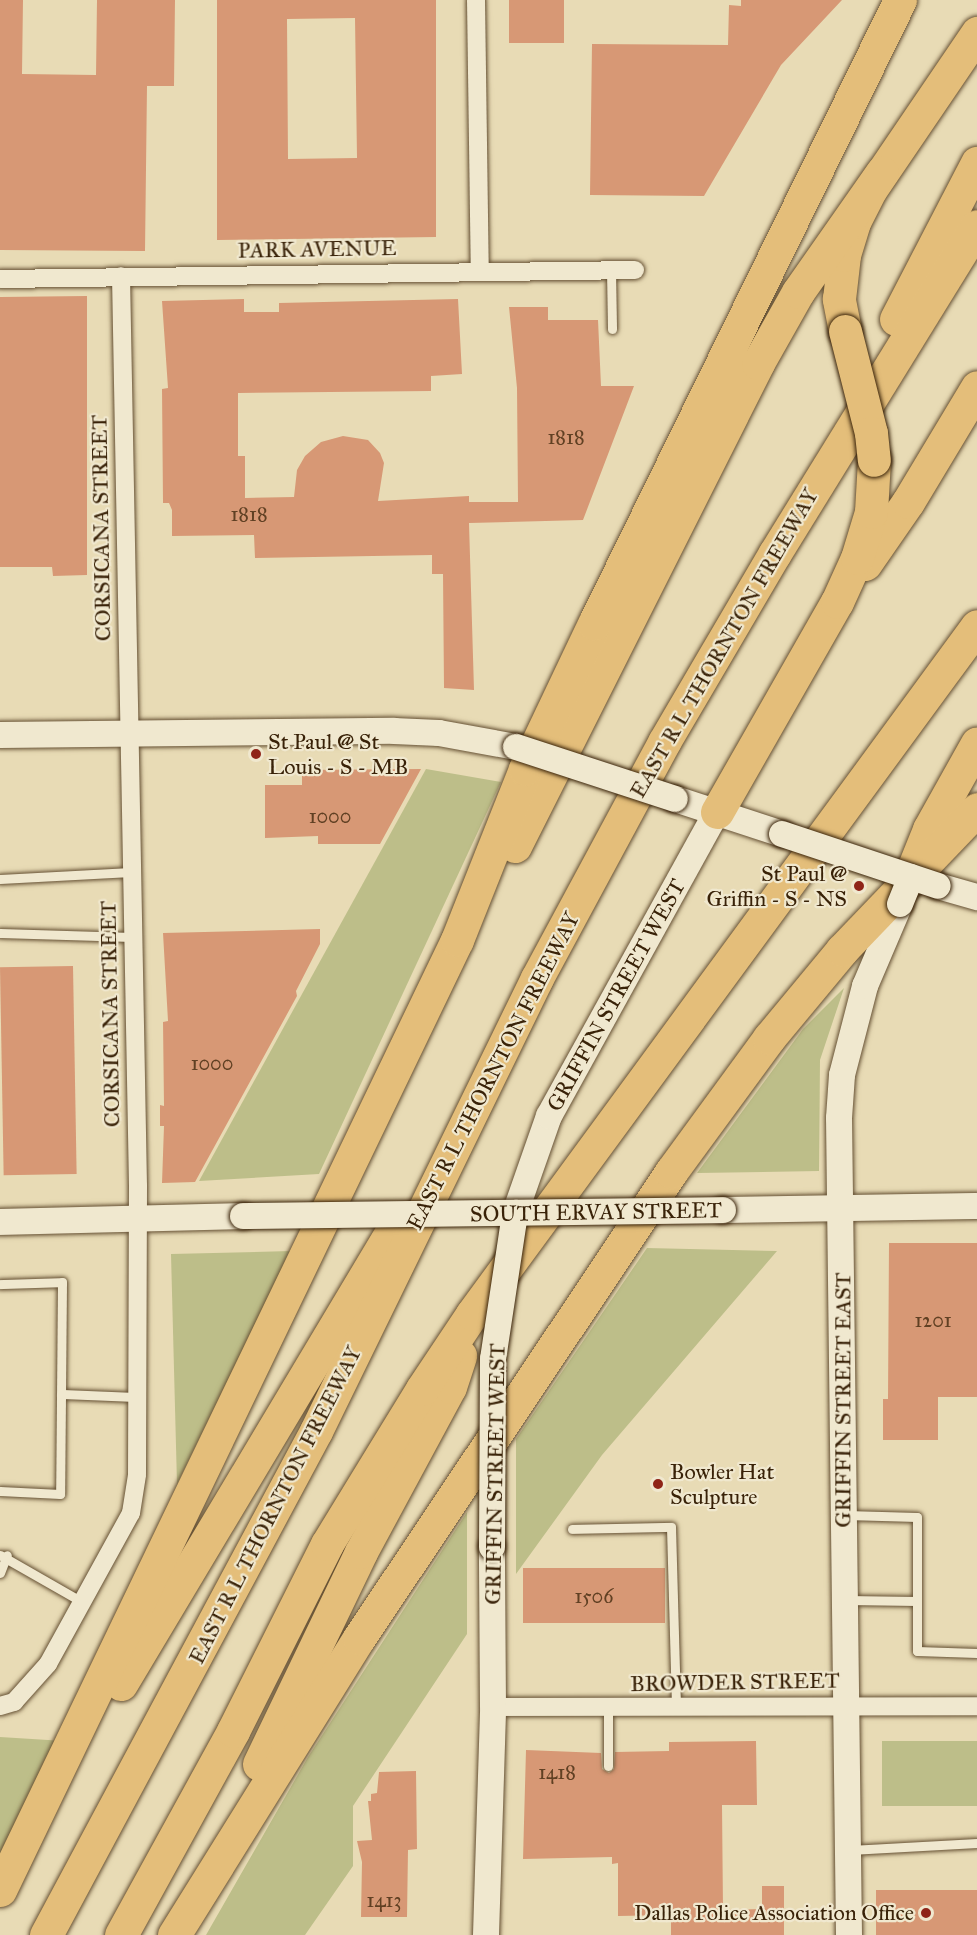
<!DOCTYPE html>
<style>
body{margin:0}
#map{position:relative;width:977px;height:1935px;overflow:hidden;background:#e8dbb5;font-family:"IM FELL Great Primer",serif}
div>[style]{position:absolute}
.green>*{inset:0;background:#bdbe89;transform-origin:0 0}
.building>*{inset:0;background:#d79875;transform-origin:0 0}
.roads{filter:drop-shadow(0 0 2px #655033) drop-shadow(0 0 2px #655033)}
.lane>*{height:9px;margin:-4.5px;padding:0 4.5px;transform-origin:4.5px;border-radius:4.5px;background:#f0e8cf}
.street>*{height:18px;margin:-9px;padding:0 9px;transform-origin:9px;border-radius:9px;background:#f0e8cf}
.secondary>*{height:26px;margin:-13px;padding:0 13px;transform-origin:13px;border-radius:13px;background:#f0e8cf}
.highway>*{height:33px;margin:-16.5px;padding:0 16.5px;transform-origin:16.5px;border-radius:16.5px;background:#e4be7a}
.bridges{filter:drop-shadow(0 0 2px #392208) drop-shadow(0 0 2px #392208)}
.secondary-bridge>*{height:26px;margin:-13px;padding:0 13px;transform-origin:13px;border-radius:13px;background:#f0e8cf}
.highway-bridge>*{height:33px;margin:-16.5px;padding:0 16.5px;transform-origin:16.5px;border-radius:16.5px;background:#e4be7a}
.dots>*{width:16px;height:16px;translate:-50% -50%;box-sizing:border-box;border:3px solid #f0e8cf;border-radius:50%}
span{translate:-50% -50%;white-space:nowrap;text-align:center;line-height:1.15;-webkit-text-stroke:4.5px #f0e8cf;paint-order:stroke}
.number-label{font-size:20px;color:#604023}
.number-label span{-webkit-text-stroke-width:0}
.street-label{font-size:22px;color:#392208}
.poi-label{font-size:22px;color:#392208}
.left{translate:0 -50%;text-align:left}
.right{translate:-100% -50%;text-align:right}
</style>
<div id="map">
<div class="green">
<div style="clip-path:polygon(426px 769px,501px 782px,319px 1174px,199px 1181px)"></div>
<div style="clip-path:polygon(844px 988px,820px 1060px,819px 1171px,697px 1173px,803px 1029px)"></div>
<div style="clip-path:polygon(647px 1248px,777px 1251px,602px 1455px,516px 1574px,516px 1439px)"></div>
<div style="clip-path:polygon(291px 1251px,177px 1484px,171px 1254px)"></div>
<div style="clip-path:polygon(467px 1512px,467px 1634px,353px 1806px,353px 1866px,305px 1935px,206px 1935px,308px 1757px)"></div>
<div style="clip-path:polygon(0 1737px,64px 1741px,0 1855px)"></div>
<div style="left:882px;top:1741px;width:95px;height:65px"></div>
</div>
<div class="building">
<div style="clip-path:polygon(0 0,23px 0,22px 74px,96px 75px,97px 0,175px 0,174px 86px,147px 86px,145px 251px,0 250px)"></div>
<div style="clip-path:polygon(evenodd,217px 0,436px 0,436px 237px,217px 240px,217px 0,355px 18px,357px 158px,288px 159px,287px 19px,355px 18px)"></div>
<div style="left:509px;top:0;width:55px;height:43px"></div>
<div style="clip-path:polygon(741px 0,842px 0,781px 65px,704px 196px,590px 195px,592px 44px,728px 45px,729px 5px,741px 6px)"></div>
<div style="clip-path:polygon(87px 296px,87px 575px,53px 576px,52px 567px,0 567px,0 297px)"></div>
<div style="clip-path:polygon(244px 299px,244px 312px,279px 312px,279px 303px,458px 299px,462px 374px,431px 376px,431px 391px,238px 393px,238px 456px,245px 456px,245px 498px,294px 497px,297px 470px,305px 456px,321px 442px,343px 436px,368px 440px,380px 453px,384px 463px,378px 501px,469px 496px,469px 502px,518px 502px,517px 388px,509px 307px,548px 307px,548px 320px,598px 320px,601px 386px,634px 386px,583px 520px,469px 523px,474px 690px,444px 688px,443px 574px,432px 574px,432px 555px,255px 558px,254px 535px,172px 536px,172px 510px,169px 503px,163px 503px,162px 389px,168px 388px,162px 301px)"></div>
<div style="clip-path:polygon(421px 769px,380px 844px,318px 844px,318px 836px,265px 838px,265px 785px,302px 785px,302px 770px)"></div>
<div style="clip-path:polygon(320px 929px,320px 944px,296px 991px,297px 996px,195px 1182px,162px 1183px,164px 1126px,160px 1126px,160px 1105px,164px 1106px,163px 1022px,168px 1021px,163px 933px)"></div>
<div style="left:73px;top:966px;width:208px;height:73px;rotate:89deg"></div>
<div style="clip-path:polygon(889px 1243px,977px 1243px,977px 1397px,938px 1397px,938px 1440px,883px 1440px,883px 1399px,888px 1399px)"></div>
<div style="left:665px;top:1568px;width:55px;height:142px;rotate:90deg"></div>
<div style="clip-path:polygon(756px 1741px,757px 1805px,722px 1805px,723px 1910px,762px 1909px,762px 1886px,784px 1886px,784px 1935px,671px 1935px,671px 1915px,618px 1916px,618px 1863px,612px 1864px,612px 1857px,523px 1859px,526px 1750px,601px 1753px,602px 1769px,609px 1773px,614px 1769px,615px 1752px,669px 1751px,669px 1742px)"></div>
<div style="clip-path:polygon(416px 1771px,417px 1849px,408px 1850px,407px 1917px,361px 1917px,362px 1862px,357px 1841px,372px 1840px,368px 1801px,371px 1801px,371px 1794px,377px 1793px,379px 1772px)"></div>
<div style="left:876px;top:1890px;width:101px;height:45px"></div>
</div>
<div class="roads">
<div class="lane">
<div style="left:611px;top:270px;width:59px;rotate:89deg"></div>
<div style="left:0;top:879px;width:131px;rotate:-3.1deg"></div>
<div style="left:0;top:933px;width:132px;rotate:1.7deg"></div>
<div style="left:0;top:1284px;width:62px;rotate:-1.8deg"></div>
<div style="left:62px;top:1282px;width:212px;rotate:90.5deg"></div>
<div style="left:60px;top:1494px;width:60px;rotate:-177.1deg"></div>
<div style="left:61px;top:1394px;width:76px;rotate:2.3deg"></div>
<div style="left:846px;top:1515px;width:71px;rotate:1.6deg"></div>
<div style="left:917px;top:1517px;width:84px;rotate:90deg"></div>
<div style="left:917px;top:1601px;width:71px;rotate:-179.2deg"></div>
<div style="left:572px;top:1529px;width:99px;rotate:-1.2deg"></div>
<div style="left:671px;top:1527px;width:180px;rotate:88.4deg"></div>
<div style="left:0;top:1555px;width:95px;rotate:29.8deg"></div>
<div style="left:0;top:1573px;width:19px;rotate:-69deg"></div>
<div style="left:917px;top:1601px;width:50px;rotate:90deg"></div>
<div style="left:917px;top:1651px;width:60px;rotate:1.9deg"></div>
<div style="left:608px;top:1707px;width:59px;rotate:90deg"></div>
<div style="left:850px;top:1850px;width:127px;rotate:-3.2deg"></div>
</div>
<div class="street">
<div style="left:476px;top:0;width:271px;rotate:89.2deg"></div>
<div style="left:0;top:279px;width:635px;rotate:-0.81deg"></div>
<div style="left:0;top:1706px;width:15px;rotate:-16deg"></div>
<div style="left:14px;top:1702px;width:51px;rotate:-48.2deg"></div>
<div style="left:48px;top:1664px;width:172px;rotate:-61.2deg"></div>
<div style="left:131px;top:1513px;width:39px;rotate:-81deg"></div>
<div style="left:137px;top:1474px;width:288px;rotate:-89.8deg"></div>
<div style="left:138px;top:1186px;width:910px;rotate:-91.07deg"></div>
<div style="left:493px;top:1707px;width:484px;rotate:-0.1deg"></div>
</div>
<div class="secondary">
<div style="left:0;top:735px;width:394px;rotate:-0.6deg"></div>
<div style="left:394px;top:731px;width:45px;rotate:2.5deg"></div>
<div style="left:439px;top:733px;width:78px;rotate:10.3deg"></div>
<div style="left:675px;top:799px;width:113px;rotate:18.1deg"></div>
<div style="left:938px;top:886px;width:41px;rotate:15.8deg"></div>
<div style="left:723px;top:1210px;width:254px;rotate:-0.9deg"></div>
<div style="left:515px;top:1213px;width:103px;rotate:-70.7deg"></div>
<div style="left:549px;top:1116px;width:347px;rotate:-61.1deg"></div>
<div style="left:0;top:1222px;width:243px;rotate:-1.4deg"></div>
<div style="left:486px;top:1935px;width:228px;rotate:-88.2deg"></div>
<div style="left:493px;top:1707px;width:160px;rotate:-90.4deg"></div>
<div style="left:849px;top:1935px;width:817px;rotate:-90.7deg"></div>
<div style="left:839px;top:1118px;width:43px;rotate:-86deg"></div>
<div style="left:842px;top:1075px;width:92px;rotate:-75.5deg"></div>
<div style="left:865px;top:986px;width:89px;rotate:-66.9deg"></div>
</div>
<div class="highway">
<div style="left:896px;top:319px;width:176px;rotate:-62.6deg"></div>
<div style="left:845px;top:331px;width:33px;rotate:-101deg"></div>
<div style="left:839px;top:299px;width:44px;rotate:-83.5deg"></div>
<div style="left:844px;top:255px;width:34px;rotate:-73deg"></div>
<div style="left:854px;top:222px;width:37px;rotate:-63deg"></div>
<div style="left:871px;top:189px;width:189px;rotate:-55.8deg"></div>
<div style="left:865px;top:564px;width:75px;rotate:-55.3deg"></div>
<div style="left:908px;top:502px;width:134px;rotate:-59deg"></div>
<div style="left:717px;top:812px;width:242px;rotate:-60.3deg"></div>
<div style="left:837px;top:602px;width:48px;rotate:-65.6deg"></div>
<div style="left:857px;top:558px;width:48px;rotate:-73.1deg"></div>
<div style="left:871px;top:512px;width:52px;rotate:-86.7deg"></div>
<div style="left:515px;top:846px;width:541px;rotate:-63.29deg"></div>
<div style="left:758px;top:363px;width:81px;rotate:-60.6deg"></div>
<div style="left:798px;top:292px;width:146px;rotate:-55deg"></div>
<div style="left:915px;top:864px;width:38px;rotate:-68deg"></div>
<div style="left:929px;top:829px;width:98px;rotate:-60.8deg"></div>
<div style="left:121px;top:1684px;width:522px;rotate:-59.11deg"></div>
<div style="left:259px;top:1764px;width:235px;rotate:-64.3deg"></div>
<div style="left:361px;top:1552px;width:187px;rotate:-61.7deg"></div>
<div style="left:450px;top:1387px;width:33px;rotate:-72deg"></div>
<div style="left:0;top:1890px;width:1054px;rotate:-64.31deg"></div>
<div style="left:457px;top:940px;width:184px;rotate:-68.3deg"></div>
<div style="left:525px;top:769px;width:161px;rotate:-64.6deg"></div>
<div style="left:594px;top:624px;width:695px;rotate:-63.88deg"></div>
<div style="left:46px;top:1935px;width:572px;rotate:-61.82deg"></div>
<div style="left:316px;top:1431px;width:504px;rotate:-63.99deg"></div>
<div style="left:537px;top:978px;width:268px;rotate:-61.7deg"></div>
<div style="left:664px;top:742px;width:219px;rotate:-59.6deg"></div>
<div style="left:775px;top:553px;width:384px;rotate:-58.3deg"></div>
<div style="left:121px;top:1935px;width:233px;rotate:-61.2deg"></div>
<div style="left:233px;top:1731px;width:209px;rotate:-63.3deg"></div>
<div style="left:327px;top:1544px;width:182px;rotate:-58.5deg"></div>
<div style="left:422px;top:1389px;width:90px;rotate:-56.3deg"></div>
<div style="left:472px;top:1314px;width:853px;rotate:-53.72deg"></div>
<div style="left:174px;top:1935px;width:350px;rotate:-58.1deg"></div>
<div style="left:359px;top:1638px;width:561px;rotate:-56.2deg"></div>
<div style="left:671px;top:1172px;width:166px;rotate:-53.8deg"></div>
<div style="left:769px;top:1038px;width:114px;rotate:-50.3deg"></div>
<div style="left:842px;top:950px;width:195px;rotate:-46.2deg"></div>
</div>
</div>
<div class="bridges">
<div class="secondary-bridge">
<div style="left:516px;top:747px;width:167px;rotate:18.1deg"></div>
<div style="left:782px;top:834px;width:164px;rotate:18.4deg"></div>
<div style="left:900px;top:904px;width:29px;rotate:-68deg"></div>
<div style="left:243px;top:1216px;width:480px;rotate:-0.7deg"></div>
<div style="left:492px;top:1547px;width:188px;rotate:-89.7deg"></div>
<div style="left:493px;top:1359px;width:148px;rotate:-81.4deg"></div>
</div>
<div class="highway-bridge">
<div style="left:845px;top:331px;width:105px;rotate:75.7deg"></div>
<div style="left:871px;top:433px;width:27px;rotate:84deg"></div>
</div>
</div>
<div class="dots">
<div style="left:256px;top:754px;background:#8f2418"></div>
<div style="left:859px;top:886px;background:#8f2418"></div>
<div style="left:658px;top:1484px;background:#8f2418"></div>
<div style="left:926px;top:1913px;background:#8f2418"></div>
</div>
<div class="number-label">
<span style="left:566px;top:437px">1818</span>
<span style="left:249px;top:514px">1818</span>
<span style="left:330px;top:816px">1000</span>
<span style="left:212px;top:1063px">1000</span>
<span style="left:933px;top:1320px">1201</span>
<span style="left:594px;top:1596px">1506</span>
<span style="left:557px;top:1772px">1418</span>
<span style="left:384px;top:1900px">1413</span>
</div>
<div class="street-label">
<span style="left:317px;top:249px;rotate:-1deg">PARK AVENUE</span>
<span style="left:101px;top:528px;rotate:-91deg">CORSICANA STREET</span>
<span style="left:724px;top:643px;rotate:-60deg">EAST R L THORNTON FREEWAY</span>
<span style="left:616px;top:995px;rotate:-61deg">GRIFFIN STREET WEST</span>
<span style="left:110px;top:1014px;rotate:-91deg">CORSICANA STREET</span>
<span style="left:493px;top:1071px;rotate:-63deg">EAST R L THORNTON FREEWAY</span>
<span style="left:596px;top:1212px;rotate:-1deg">SOUTH ERVAY STREET</span>
<span style="left:843px;top:1400px;rotate:-90deg">GRIFFIN STREET EAST</span>
<span style="left:495px;top:1474px;rotate:-89deg">GRIFFIN STREET WEST</span>
<span style="left:275px;top:1505px;rotate:-63deg">EAST R L THORNTON FREEWAY</span>
<span style="left:735px;top:1682px;rotate:-1deg">BROWDER STREET</span>
</div>
<div class="poi-label">
<span class="left" style="left:268px;top:754px">St Paul @ St<br>Louis - S - MB</span>
<span class="right" style="left:847px;top:886px">St Paul @<br>Griffin - S - NS</span>
<span class="left" style="left:670px;top:1484px">Bowler Hat<br>Sculpture</span>
<span class="right" style="left:914px;top:1913px">Dallas Police Association Office</span>
</div>
</div>
